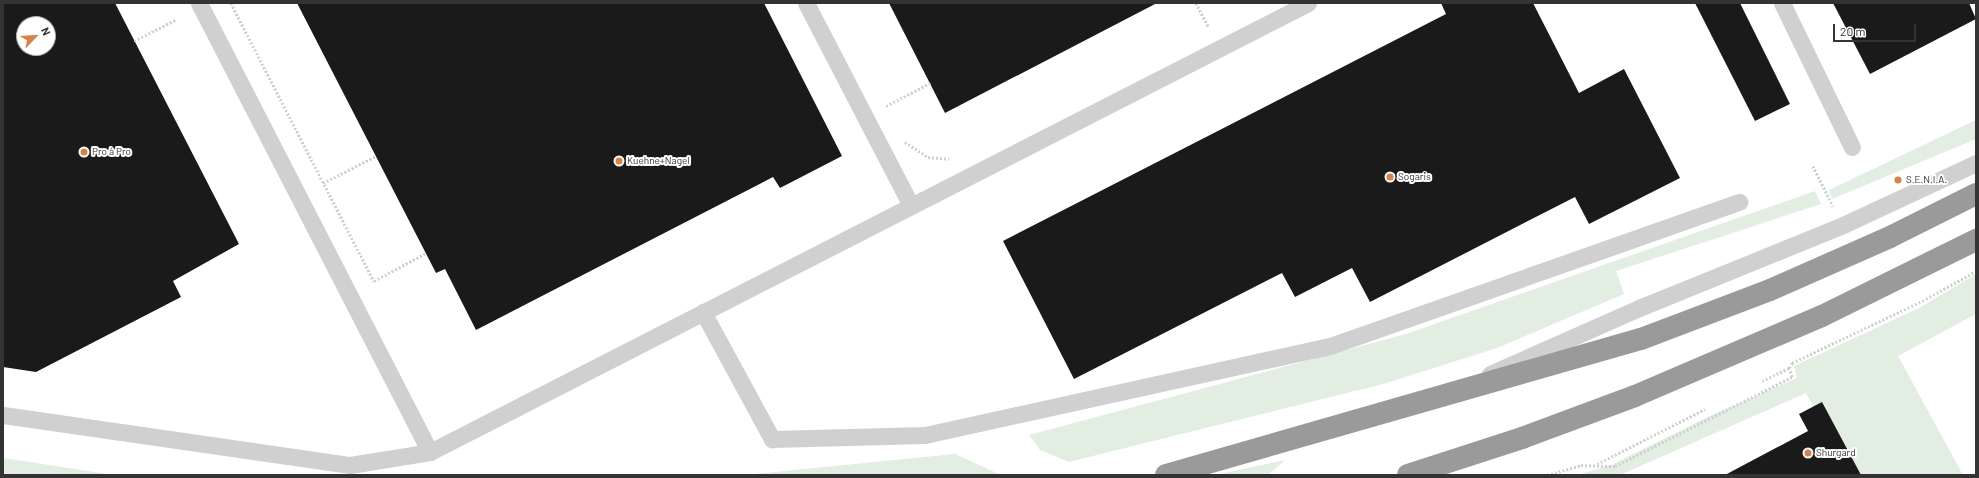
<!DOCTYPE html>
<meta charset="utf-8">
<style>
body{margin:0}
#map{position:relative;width:1979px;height:478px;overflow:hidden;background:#fff;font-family:Barlow,sans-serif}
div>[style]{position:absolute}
.green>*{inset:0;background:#e3eee2}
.building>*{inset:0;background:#1a1a1a}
.path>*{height:2.5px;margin-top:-1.25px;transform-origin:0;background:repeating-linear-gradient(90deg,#d0d0d0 0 2px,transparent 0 4px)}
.lane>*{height:17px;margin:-8.5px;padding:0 8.5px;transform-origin:8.5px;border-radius:8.5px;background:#d0d0d0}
.highway>*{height:22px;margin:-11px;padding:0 11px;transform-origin:11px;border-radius:11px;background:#9a9a9a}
.dots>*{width:11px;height:11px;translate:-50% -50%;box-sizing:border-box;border:2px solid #fff;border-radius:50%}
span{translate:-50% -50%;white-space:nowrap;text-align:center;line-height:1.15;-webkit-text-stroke:4px #fff;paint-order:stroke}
.poi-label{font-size:10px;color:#333}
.left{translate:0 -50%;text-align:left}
.frame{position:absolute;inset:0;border:4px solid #333;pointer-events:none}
.north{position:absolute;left:16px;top:16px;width:40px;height:40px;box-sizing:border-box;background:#fff;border:1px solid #adadad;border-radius:50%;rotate:65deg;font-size:11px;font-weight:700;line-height:16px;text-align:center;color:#333}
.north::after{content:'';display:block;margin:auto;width:14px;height:18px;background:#db8143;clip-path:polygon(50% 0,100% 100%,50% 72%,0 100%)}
.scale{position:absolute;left:1833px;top:24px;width:83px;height:18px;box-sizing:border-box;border:2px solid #333;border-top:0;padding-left:5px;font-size:12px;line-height:14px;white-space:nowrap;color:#333;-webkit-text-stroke:3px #fff;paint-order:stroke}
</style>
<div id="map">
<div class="green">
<div style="clip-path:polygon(1976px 120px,1976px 139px,1832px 199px,1829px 190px)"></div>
<div style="clip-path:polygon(1815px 191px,1821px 204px,1616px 271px,1624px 294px,1497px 348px,1383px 384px,1069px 462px,1040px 450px,1029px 435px,1406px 334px)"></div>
<div style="clip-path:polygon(1976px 274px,1976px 314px,1898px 356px,1963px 475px,1852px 475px,1806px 393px,1620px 475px,1577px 475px,1611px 465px,1712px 415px,1797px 378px,1794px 366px,1919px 308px)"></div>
<div style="clip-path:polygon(955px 454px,1001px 475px,744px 475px)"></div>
<div style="clip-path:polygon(3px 458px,114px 475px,3px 475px)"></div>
<div style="clip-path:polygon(1285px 460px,1268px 475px,1214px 475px)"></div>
</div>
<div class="building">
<div style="clip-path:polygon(evenodd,3px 3px,115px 3px,239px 244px,173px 281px,181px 297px,36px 372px,3px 367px,3px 3px,24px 24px,48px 24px,48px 48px,24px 48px,24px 24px)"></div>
<div style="clip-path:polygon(297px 3px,764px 3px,842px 156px,780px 188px,773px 177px,476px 330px,445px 269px,436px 273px)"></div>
<div style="clip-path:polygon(889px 3px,1157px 3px,945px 113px)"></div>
<div style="clip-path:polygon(1441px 3px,1533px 3px,1579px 93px,1624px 69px,1680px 178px,1589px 224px,1575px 197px,1370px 302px,1352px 268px,1295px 297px,1282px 273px,1074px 379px,1003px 241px,1446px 14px)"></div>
<div style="clip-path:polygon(1695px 3px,1740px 3px,1790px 104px,1755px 121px)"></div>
<div style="clip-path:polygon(1833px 3px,1969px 3px,1976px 19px,1870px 74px)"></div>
<div style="clip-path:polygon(1822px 402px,1861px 475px,1725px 475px,1808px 431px,1799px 414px)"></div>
</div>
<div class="path">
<div style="left:231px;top:3px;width:313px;rotate:62.8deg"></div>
<div style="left:374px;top:281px;width:59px;rotate:-28.3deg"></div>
<div style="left:1196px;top:3px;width:27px;rotate:62deg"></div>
<div style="left:134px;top:41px;width:48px;rotate:-27.1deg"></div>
<div style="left:886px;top:106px;width:50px;rotate:-27.6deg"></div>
<div style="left:905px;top:142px;width:27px;rotate:33deg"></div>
<div style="left:928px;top:157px;width:21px;rotate:5deg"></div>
<div style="left:1813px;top:166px;width:45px;rotate:63.4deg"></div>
<div style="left:323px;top:183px;width:59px;rotate:-27deg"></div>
<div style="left:1762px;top:381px;width:30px;rotate:-26deg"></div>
<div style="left:1597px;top:464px;width:121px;rotate:-27deg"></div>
<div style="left:1547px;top:475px;width:35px;rotate:-16deg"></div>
<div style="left:1581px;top:465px;width:34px;rotate:2deg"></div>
<div style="left:1615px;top:466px;width:198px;rotate:-26.7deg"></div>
<div style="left:1792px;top:377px;width:9px;rotate:-108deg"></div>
<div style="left:1789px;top:368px;width:6px;rotate:-59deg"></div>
<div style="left:1792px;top:363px;width:148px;rotate:-25.5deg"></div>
<div style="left:1926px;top:299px;width:57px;rotate:-29.2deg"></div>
</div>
<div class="lane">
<div style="left:199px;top:3px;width:505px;rotate:62.78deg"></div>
<div style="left:806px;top:3px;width:226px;rotate:62.6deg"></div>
<div style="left:1782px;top:3px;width:160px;rotate:64.1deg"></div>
<div style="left:703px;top:312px;width:145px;rotate:61.5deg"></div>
<div style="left:772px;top:439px;width:153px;rotate:-1.5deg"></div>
<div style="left:925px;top:435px;width:415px;rotate:-12.4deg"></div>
<div style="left:1330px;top:346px;width:434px;rotate:-19.4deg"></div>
<div style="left:1490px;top:374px;width:163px;rotate:-23.9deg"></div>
<div style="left:1639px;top:308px;width:220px;rotate:-22.1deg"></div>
<div style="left:1843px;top:225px;width:147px;rotate:-25deg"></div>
<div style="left:3px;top:415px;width:351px;rotate:8.2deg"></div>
<div style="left:350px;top:465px;width:81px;rotate:-9.2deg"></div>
<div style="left:430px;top:452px;width:986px;rotate:-27.08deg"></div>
</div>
<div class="highway">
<div style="left:1166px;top:475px;width:494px;rotate:-16deg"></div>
<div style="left:1641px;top:339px;width:138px;rotate:-20.8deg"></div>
<div style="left:1770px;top:290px;width:131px;rotate:-23.8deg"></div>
<div style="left:1890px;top:237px;width:96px;rotate:-26.6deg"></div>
<div style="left:1408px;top:475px;width:120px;rotate:-18deg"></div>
<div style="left:1522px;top:438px;width:121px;rotate:-20.4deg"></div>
<div style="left:1635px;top:396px;width:203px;rotate:-23.2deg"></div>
<div style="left:1822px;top:316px;width:172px;rotate:-26.3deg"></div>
</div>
<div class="dots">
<div style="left:84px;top:152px;background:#db8143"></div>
<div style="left:619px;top:161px;background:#db8143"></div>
<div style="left:1390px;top:177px;background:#db8143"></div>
<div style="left:1898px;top:180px;background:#db8143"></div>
<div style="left:1808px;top:453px;background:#db8143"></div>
</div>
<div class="poi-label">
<span class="left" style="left:92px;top:152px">Pro à Pro</span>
<span class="left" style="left:627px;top:161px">Kuehne+Nagel</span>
<span class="left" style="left:1398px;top:177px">Sogaris</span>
<span class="left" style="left:1906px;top:180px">S.E.N.I.A.</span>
<span class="left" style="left:1816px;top:453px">Shurgard</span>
</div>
<div class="frame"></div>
<div class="north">N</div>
<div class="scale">20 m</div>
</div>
